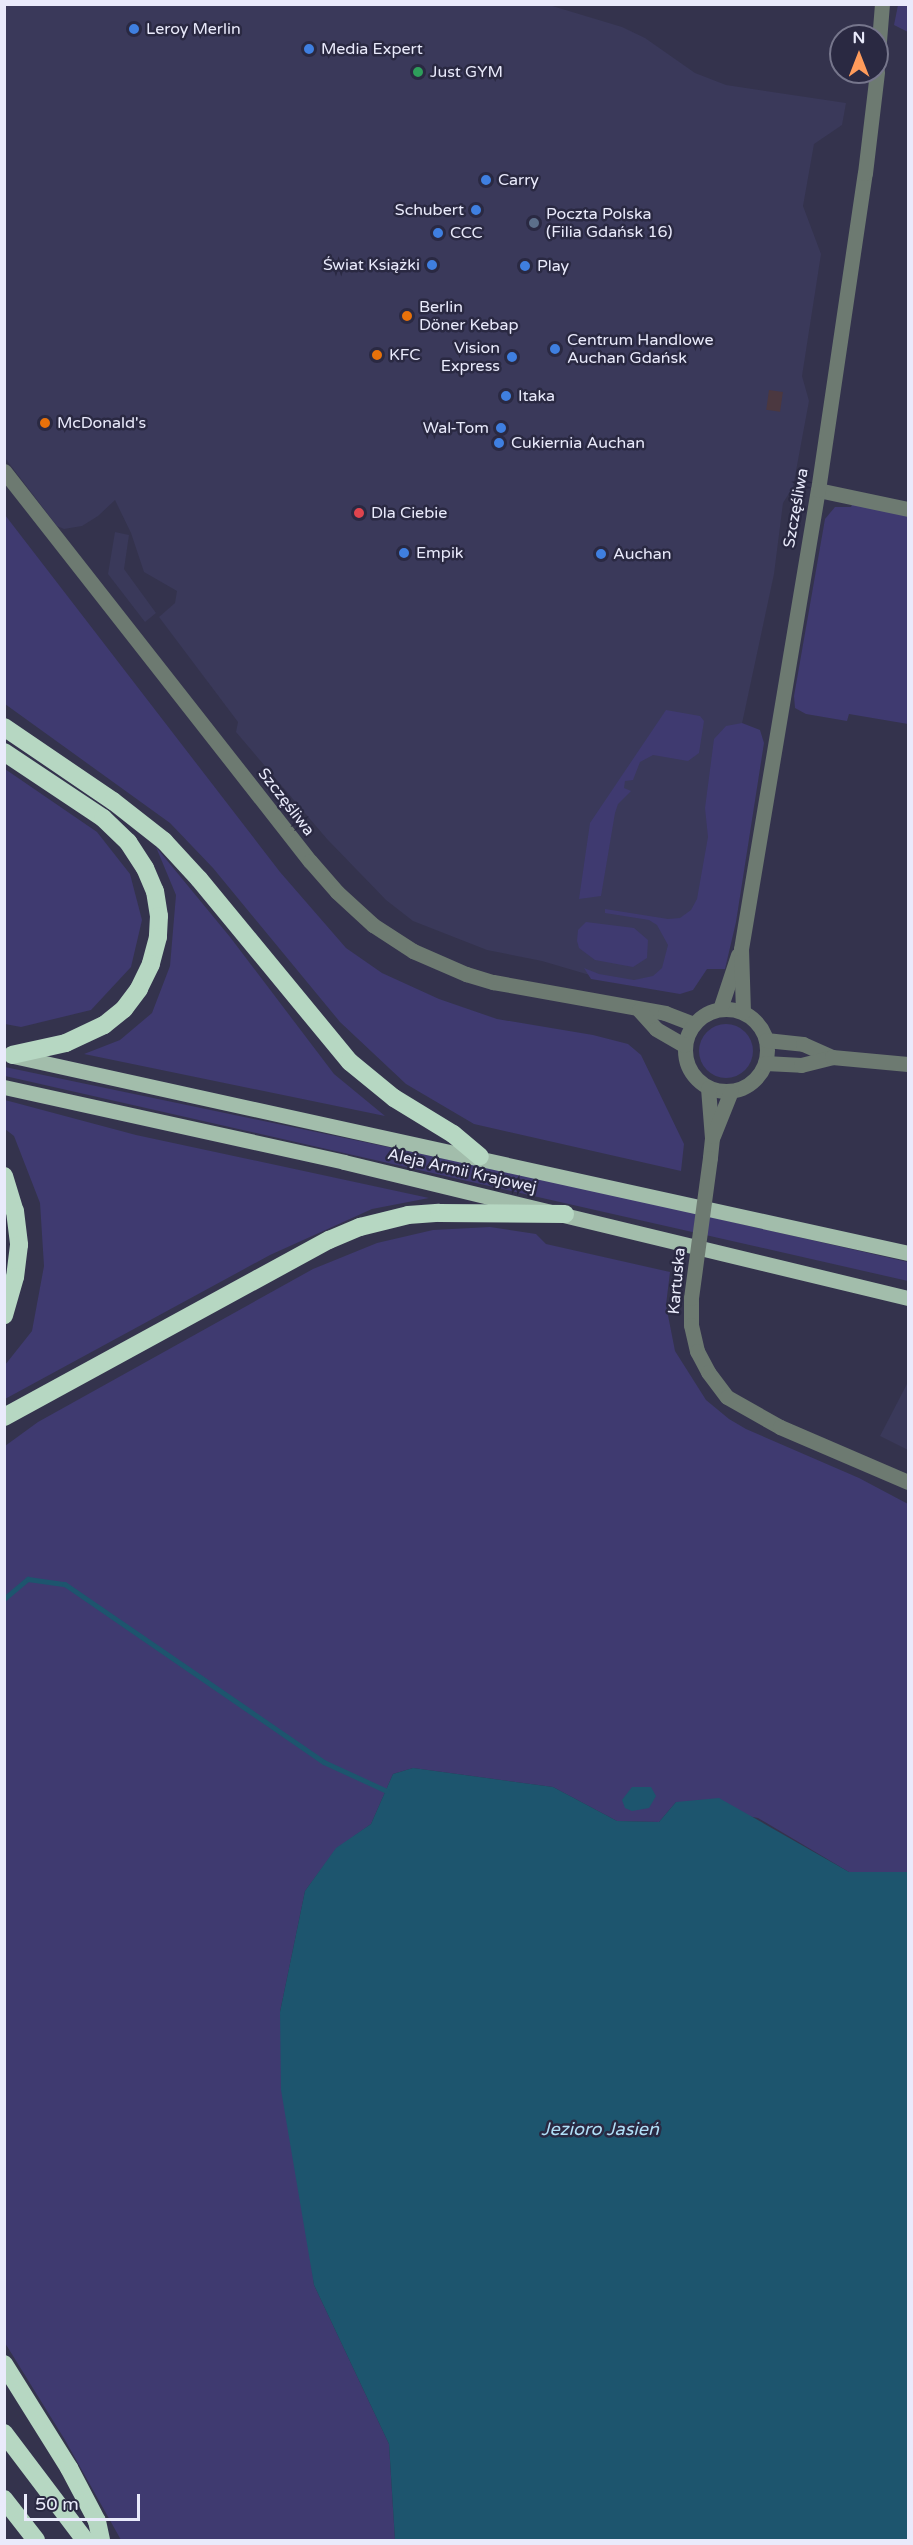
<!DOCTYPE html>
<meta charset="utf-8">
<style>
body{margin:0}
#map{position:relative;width:913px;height:2545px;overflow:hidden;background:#34334d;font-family:"Varela Round",sans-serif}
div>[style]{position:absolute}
.built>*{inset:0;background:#3a395a}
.industrial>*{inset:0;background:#4b3840;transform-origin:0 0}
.green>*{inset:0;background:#3f3a70}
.round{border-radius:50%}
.water>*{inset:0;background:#1d556e}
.stream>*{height:4.5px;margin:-2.25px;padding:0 2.25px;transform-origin:2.25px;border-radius:2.25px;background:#1d556e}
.minor>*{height:15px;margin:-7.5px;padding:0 7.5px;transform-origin:7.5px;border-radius:7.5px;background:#6d7a71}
.minor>.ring{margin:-7.5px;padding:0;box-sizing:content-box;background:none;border:15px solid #6d7a71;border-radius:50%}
.major>*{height:15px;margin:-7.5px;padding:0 7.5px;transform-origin:7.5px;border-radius:7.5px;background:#a2bdab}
.highway>*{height:18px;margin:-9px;padding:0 9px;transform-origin:9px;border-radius:9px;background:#b6d7c2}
.minor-bridge>*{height:15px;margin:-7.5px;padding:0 7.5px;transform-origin:7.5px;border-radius:7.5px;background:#6d7a71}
.dots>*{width:16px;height:16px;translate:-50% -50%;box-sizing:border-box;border:3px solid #2a2942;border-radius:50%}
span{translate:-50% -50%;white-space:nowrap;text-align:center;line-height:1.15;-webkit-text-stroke:5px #2a2942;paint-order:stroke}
.poi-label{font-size:16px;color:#e9eafb}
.left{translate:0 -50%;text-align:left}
.right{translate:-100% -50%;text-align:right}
.street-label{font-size:16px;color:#e9eafb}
.water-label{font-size:18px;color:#b0dff7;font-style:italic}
.frame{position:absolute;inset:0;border:6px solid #e9eafb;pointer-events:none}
.north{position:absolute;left:829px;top:24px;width:60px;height:60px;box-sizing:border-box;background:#2a2942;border:2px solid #76768c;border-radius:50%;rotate:0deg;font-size:16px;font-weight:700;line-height:24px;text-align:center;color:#e9eafb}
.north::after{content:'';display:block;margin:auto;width:21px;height:27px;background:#ff9b5b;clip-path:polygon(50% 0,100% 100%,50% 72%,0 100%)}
.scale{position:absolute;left:24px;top:2494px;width:116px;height:27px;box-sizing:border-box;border:3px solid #e9eafb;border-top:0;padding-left:8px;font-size:18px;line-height:21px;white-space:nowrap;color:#e9eafb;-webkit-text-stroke:4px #2a2942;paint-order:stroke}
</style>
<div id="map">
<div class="built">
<div style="clip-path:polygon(5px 5px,549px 5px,622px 27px,645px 38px,695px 73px,726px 85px,846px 103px,842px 125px,814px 144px,803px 206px,821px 254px,802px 376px,809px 401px,793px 487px,783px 503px,774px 574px,725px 803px,673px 987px,593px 976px,542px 961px,487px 950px,413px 921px,386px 900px,327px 839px,236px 732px,238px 722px,159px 617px,175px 603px,177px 591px,144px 572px,131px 533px,115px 500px,98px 516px,82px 526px,64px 529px,57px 526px,5px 458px)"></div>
<div style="clip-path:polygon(115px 532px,129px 535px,124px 569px,156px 613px,145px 622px,108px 574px)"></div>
<div style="clip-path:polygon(908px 1382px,908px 1450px,880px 1436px)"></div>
</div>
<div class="industrial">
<div style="left:769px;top:390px;width:14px;height:20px;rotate:8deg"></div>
</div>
<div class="green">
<div style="clip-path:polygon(898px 5px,908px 5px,908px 32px,894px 25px)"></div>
<div style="clip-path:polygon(853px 502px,908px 515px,908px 724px,849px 714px,847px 721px,806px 714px,795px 708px,794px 696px,825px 519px,835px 507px,851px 507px)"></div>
<div style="clip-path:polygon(5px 515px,280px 872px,346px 948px,382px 973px,439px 999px,497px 1019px,593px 1035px,628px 1044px,641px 1055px,684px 1144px,681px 1171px,474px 1124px,406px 1084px,340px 1022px,213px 868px,170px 823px,5px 704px)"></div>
<div style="clip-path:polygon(666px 710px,700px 716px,704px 721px,699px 753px,688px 761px,653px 755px,640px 762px,633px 780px,625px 781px,624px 788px,631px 791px,618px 804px,615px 813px,601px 896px,579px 899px,590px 823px)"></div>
<div style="clip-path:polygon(742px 723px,760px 730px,764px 743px,736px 922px,725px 969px,707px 969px,693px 990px,680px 994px,591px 979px,584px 968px,599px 974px,634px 980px,653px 976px,662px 968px,668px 945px,657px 925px,649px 920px,605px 913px,605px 909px,668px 919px,680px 918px,691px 910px,697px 899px,708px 837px,705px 808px,714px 739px,726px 726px)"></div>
<div style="clip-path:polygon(5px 769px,97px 832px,130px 874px,142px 920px,131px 967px,91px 1010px,21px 1027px,5px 1024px)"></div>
<div style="clip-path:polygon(156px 847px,230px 937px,334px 1074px,385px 1116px,84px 1054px,120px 1040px,152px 1013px,170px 966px,176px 895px)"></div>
<div style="clip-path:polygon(586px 922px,634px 928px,648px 940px,647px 958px,633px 967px,595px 960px,579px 948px,577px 941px,578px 930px)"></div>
<div class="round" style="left:699px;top:1024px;width:54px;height:54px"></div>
<div style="clip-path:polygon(5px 1067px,570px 1185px,908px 1262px,908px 1281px,5px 1076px)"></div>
<div style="clip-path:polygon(5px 1100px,136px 1135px,429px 1198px,372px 1209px,270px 1255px,5px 1399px,5px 1365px,32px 1331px,44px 1266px,40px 1203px,14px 1136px,5px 1129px)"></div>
<div style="clip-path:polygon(490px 1227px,536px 1234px,546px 1244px,670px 1272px,666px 1305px,675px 1351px,706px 1400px,729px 1419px,746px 1429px,859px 1478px,908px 1504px,908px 1872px,849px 1872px,758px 1818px,676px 1802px,659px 1822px,617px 1821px,553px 1787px,413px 1768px,393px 1774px,371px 1824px,336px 1849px,305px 1891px,280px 2012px,314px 2285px,389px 2444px,395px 2540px,121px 2540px,65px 2440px,5px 2343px,5px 1446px,38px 1422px,313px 1269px,377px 1243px,433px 1230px)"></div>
</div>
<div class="water">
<div style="clip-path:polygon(413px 1768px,553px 1787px,617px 1821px,659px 1822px,676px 1802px,719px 1798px,849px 1872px,908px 1872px,908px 2540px,395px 2540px,389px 2444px,314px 2285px,281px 2090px,280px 2012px,305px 1891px,336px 1848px,371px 1824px,393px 1774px)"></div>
<div style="clip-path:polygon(632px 1787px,651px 1787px,656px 1796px,649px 1808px,632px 1811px,625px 1808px,622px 1800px)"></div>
</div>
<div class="stream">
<div style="left:4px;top:1599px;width:31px;rotate:-40deg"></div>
<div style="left:28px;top:1579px;width:37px;rotate:8deg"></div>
<div style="left:65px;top:1584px;width:314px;rotate:34.5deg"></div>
<div style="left:324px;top:1762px;width:69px;rotate:24.7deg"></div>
</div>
<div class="minor">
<div style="left:877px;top:66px;width:62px;rotate:-85.4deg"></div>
<div style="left:4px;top:471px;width:496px;rotate:51.9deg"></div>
<div style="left:310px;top:861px;width:41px;rotate:48.9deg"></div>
<div style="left:337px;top:892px;width:49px;rotate:42.5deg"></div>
<div style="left:373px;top:925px;width:48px;rotate:33deg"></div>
<div style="left:413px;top:951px;width:58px;rotate:23.5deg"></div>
<div style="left:466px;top:974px;width:28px;rotate:17deg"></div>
<div style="left:493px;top:982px;width:175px;rotate:10.2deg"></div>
<div style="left:665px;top:1013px;width:30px;rotate:21deg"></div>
<div style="left:818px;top:490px;width:92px;rotate:11.9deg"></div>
<div class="ring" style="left:685px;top:1009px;width:67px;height:67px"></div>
<div style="left:720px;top:1009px;width:57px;rotate:-71.6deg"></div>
<div style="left:639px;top:1010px;width:25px;rotate:48deg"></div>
<div style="left:656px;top:1029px;width:32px;rotate:30deg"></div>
<div style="left:743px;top:1012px;width:63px;rotate:-91.8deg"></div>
<div style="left:741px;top:949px;width:465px;rotate:-80.5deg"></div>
<div style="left:818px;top:490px;width:320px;rotate:-81.6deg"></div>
<div style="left:865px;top:173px;width:102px;rotate:-83.2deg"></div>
<div style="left:766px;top:1040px;width:37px;rotate:6deg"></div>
<div style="left:803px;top:1044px;width:32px;rotate:24deg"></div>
<div style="left:765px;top:1063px;width:36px;rotate:3deg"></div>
<div style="left:801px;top:1065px;width:32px;rotate:-14deg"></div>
<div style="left:832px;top:1057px;width:76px;rotate:5.3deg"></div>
<div style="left:708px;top:1088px;width:50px;rotate:85.4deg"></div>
<div style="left:712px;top:1138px;width:20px;rotate:96deg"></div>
<div style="left:713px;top:1136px;width:48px;rotate:-68.2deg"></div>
<div style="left:691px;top:1298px;width:27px;rotate:90deg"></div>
<div style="left:691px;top:1325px;width:27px;rotate:77deg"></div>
<div style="left:697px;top:1351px;width:24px;rotate:62deg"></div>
<div style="left:708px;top:1372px;width:31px;rotate:53deg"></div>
<div style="left:727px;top:1397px;width:61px;rotate:29.5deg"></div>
<div style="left:780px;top:1427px;width:139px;rotate:23.3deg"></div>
</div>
<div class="major">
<div style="left:13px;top:1056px;width:916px;rotate:12.41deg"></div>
<div style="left:4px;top:1087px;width:348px;rotate:12.4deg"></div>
<div style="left:344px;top:1162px;width:580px;rotate:13.56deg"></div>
</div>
<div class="highway">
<div style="left:4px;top:727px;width:132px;rotate:34.2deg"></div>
<div style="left:113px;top:801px;width:65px;rotate:38.1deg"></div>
<div style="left:164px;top:841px;width:52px;rotate:47.4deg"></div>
<div style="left:199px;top:879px;width:237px;rotate:50.5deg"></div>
<div style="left:350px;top:1062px;width:57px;rotate:39.3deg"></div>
<div style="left:394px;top:1098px;width:69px;rotate:31.4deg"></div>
<div style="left:453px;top:1134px;width:35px;rotate:40deg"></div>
<div style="left:4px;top:752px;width:119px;rotate:33.7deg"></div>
<div style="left:103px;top:818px;width:35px;rotate:44deg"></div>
<div style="left:128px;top:842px;width:31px;rotate:57deg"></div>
<div style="left:145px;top:868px;width:25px;rotate:67deg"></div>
<div style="left:155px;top:891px;width:25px;rotate:81deg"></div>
<div style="left:159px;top:916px;width:21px;rotate:93deg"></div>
<div style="left:158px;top:937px;width:28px;rotate:105deg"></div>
<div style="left:151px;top:964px;width:28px;rotate:116deg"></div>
<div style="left:139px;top:989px;width:25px;rotate:127deg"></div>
<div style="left:124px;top:1009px;width:26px;rotate:141deg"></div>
<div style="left:104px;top:1025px;width:42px;rotate:154.7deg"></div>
<div style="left:66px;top:1043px;width:55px;rotate:167.5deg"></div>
<div style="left:4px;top:1176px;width:37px;rotate:73deg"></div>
<div style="left:15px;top:1211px;width:34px;rotate:83deg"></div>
<div style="left:19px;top:1245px;width:32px;rotate:97deg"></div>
<div style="left:15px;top:1277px;width:40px;rotate:106deg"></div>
<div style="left:4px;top:1417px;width:370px;rotate:-28.6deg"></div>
<div style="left:329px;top:1240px;width:34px;rotate:-23deg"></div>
<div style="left:360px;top:1227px;width:49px;rotate:-14deg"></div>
<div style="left:408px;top:1215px;width:31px;rotate:-4deg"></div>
<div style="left:439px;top:1213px;width:126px;rotate:0.5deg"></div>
<div style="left:4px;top:2364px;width:123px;rotate:58deg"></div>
<div style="left:69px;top:2468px;width:60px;rotate:62.2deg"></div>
<div style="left:97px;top:2521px;width:19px;rotate:78deg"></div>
<div style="left:4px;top:2433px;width:134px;rotate:52.9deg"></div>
<div style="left:4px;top:2499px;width:52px;rotate:52deg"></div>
</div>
<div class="minor-bridge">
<div style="left:691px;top:1298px;width:141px;rotate:-82.3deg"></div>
</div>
<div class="dots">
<div style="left:134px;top:29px;background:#3f7fe0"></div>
<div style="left:309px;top:49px;background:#3f7fe0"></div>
<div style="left:418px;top:72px;background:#2e9e5b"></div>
<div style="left:486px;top:180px;background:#3f7fe0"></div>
<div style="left:476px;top:210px;background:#3f7fe0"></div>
<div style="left:534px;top:223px;background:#5c6f8a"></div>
<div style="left:438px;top:233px;background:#3f7fe0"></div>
<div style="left:432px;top:265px;background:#3f7fe0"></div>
<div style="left:525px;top:266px;background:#3f7fe0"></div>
<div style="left:407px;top:316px;background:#e8710a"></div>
<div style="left:555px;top:349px;background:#3f7fe0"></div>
<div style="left:377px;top:355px;background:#e8710a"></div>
<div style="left:512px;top:357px;background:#3f7fe0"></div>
<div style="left:506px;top:396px;background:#3f7fe0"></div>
<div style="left:45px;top:423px;background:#e8710a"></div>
<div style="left:501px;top:428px;background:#3f7fe0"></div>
<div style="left:499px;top:443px;background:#3f7fe0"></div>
<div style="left:359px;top:513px;background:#e0444e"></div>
<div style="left:404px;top:553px;background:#3f7fe0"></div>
<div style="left:601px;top:554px;background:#3f7fe0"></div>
</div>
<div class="poi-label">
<span class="left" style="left:146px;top:29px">Leroy Merlin</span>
<span class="left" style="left:321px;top:49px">Media Expert</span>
<span class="left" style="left:430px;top:72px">Just GYM</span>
<span class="left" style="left:498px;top:180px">Carry</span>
<span class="right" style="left:464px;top:210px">Schubert</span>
<span class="left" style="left:546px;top:223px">Poczta Polska<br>(Filia Gdańsk 16)</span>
<span class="left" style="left:450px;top:233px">CCC</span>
<span class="right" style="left:420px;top:265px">Świat Książki</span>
<span class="left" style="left:537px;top:266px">Play</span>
<span class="left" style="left:419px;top:316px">Berlin<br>Döner Kebap</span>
<span class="left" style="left:567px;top:349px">Centrum Handlowe<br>Auchan Gdańsk</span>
<span class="right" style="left:500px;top:357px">Vision<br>Express</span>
<span class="left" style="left:389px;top:355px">KFC</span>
<span class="left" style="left:518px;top:396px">Itaka</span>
<span class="left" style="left:57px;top:423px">McDonald's</span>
<span class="right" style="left:489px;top:428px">Wal-Tom</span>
<span class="left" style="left:511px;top:443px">Cukiernia Auchan</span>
<span class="left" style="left:371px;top:513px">Dla Ciebie</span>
<span class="left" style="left:416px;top:553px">Empik</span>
<span class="left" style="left:613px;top:554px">Auchan</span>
</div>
<div class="street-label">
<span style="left:796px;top:508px;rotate:-80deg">Szczęśliwa</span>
<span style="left:286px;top:802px;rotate:52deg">Szczęśliwa</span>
<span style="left:462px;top:1171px;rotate:13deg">Aleja Armii Krajowej</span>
<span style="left:677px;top:1281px;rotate:-85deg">Kartuska</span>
</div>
<div class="water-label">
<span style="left:600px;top:2129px">Jezioro Jasień</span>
</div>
<div class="frame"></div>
<div class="north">N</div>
<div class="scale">50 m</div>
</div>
